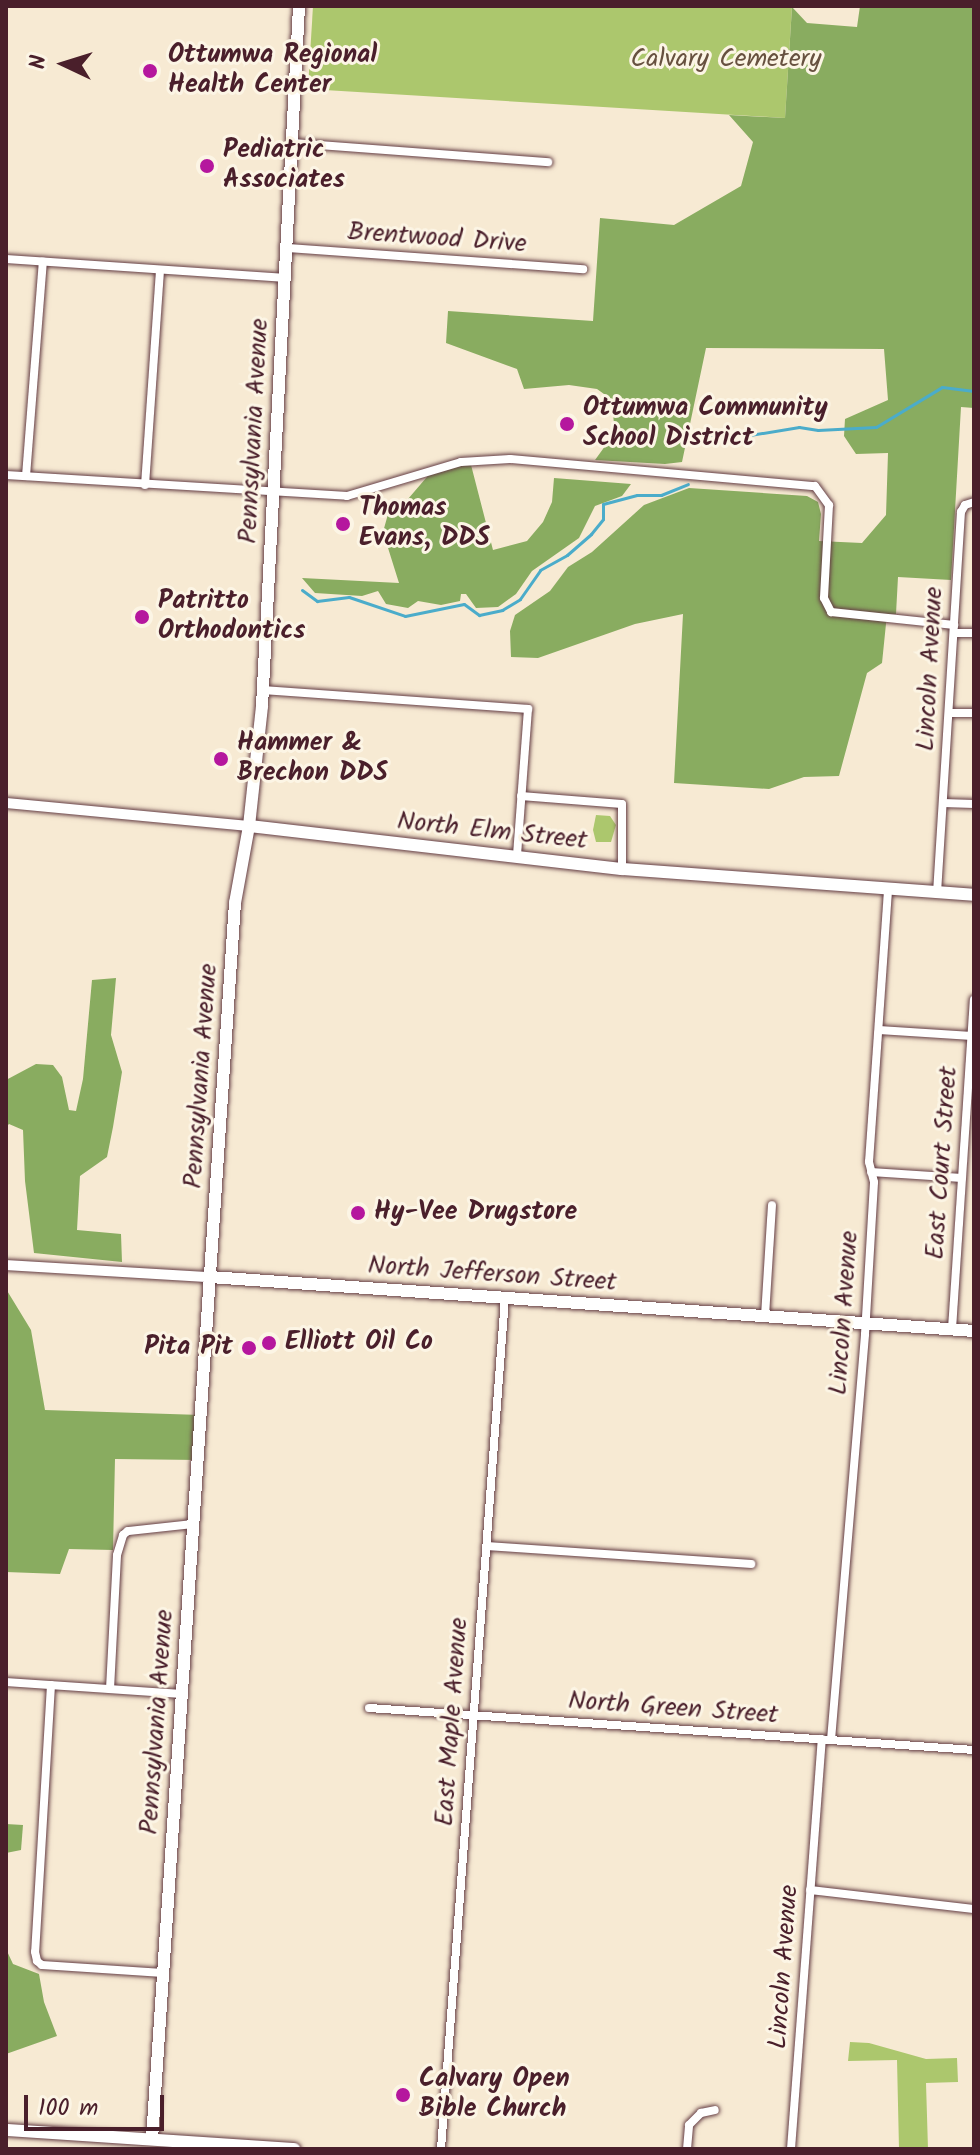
<!DOCTYPE html>
<style>
body{margin:0}
#map{position:relative;width:980px;height:2155px;overflow:hidden;background:#f7ead3;font-family:Kalam,sans-serif}
div>[style]{position:absolute}
.green>*{inset:0;background:#acc76d}
.forest>*{inset:0;background:#89ac60}
.stream>*{height:3px;margin:-1.5px;padding:0 1.5px;transform-origin:1.5px;border-radius:1.5px;background:#4bacca}
.roads{filter:drop-shadow(0 0 2px #643d44) drop-shadow(0 0 2px #643d44)}
.minor>*{height:8px;margin:-4px;padding:0 4px;transform-origin:4px;border-radius:4px;background:#fff}
.tertiary>*{height:10px;margin:-5px;padding:0 5px;transform-origin:5px;border-radius:5px;background:#fff}
.secondary>*{height:12px;margin:-6px;padding:0 6px;transform-origin:6px;border-radius:6px;background:#fff}
.dots>*{width:22px;height:22px;translate:-50% -50%;box-sizing:border-box;border:4px solid #fcf5e5;border-radius:50%}
span{translate:-50% -50%;white-space:nowrap;text-align:center;line-height:1.15;-webkit-text-stroke:6px #fcf5e5;paint-order:stroke}
.poi-label{font-size:26px;color:#4a1f2b;font-weight:700}
.left{translate:0 -50%;text-align:left}
.right{translate:-100% -50%;text-align:right}
.park-label{font-size:26px;color:#67513f}
.street-label{font-size:26px;color:#4a1f2b}
.frame{position:absolute;inset:0;border:8px solid #4a1f2b;pointer-events:none}
.north{position:absolute;left:24px;top:24px;width:80px;height:80px;-webkit-text-stroke:6px #fcf5e5;paint-order:stroke;rotate:274deg;font-size:22px;font-weight:700;line-height:32px;text-align:center;color:#4a1f2b}
.north::after{content:'';display:block;margin:auto;width:28px;height:36px;background:#4a1f2b;clip-path:polygon(50% 0,100% 100%,50% 72%,0 100%)}
.scale{position:absolute;left:24px;top:2095px;width:140px;height:36px;box-sizing:border-box;border:4px solid #4a1f2b;border-top:0;padding-left:10px;font-size:24px;line-height:28px;white-space:nowrap;color:#4a1f2b;-webkit-text-stroke:6px #fcf5e5;paint-order:stroke}
</style>
<div id="map">
<div class="green">
<div style="clip-path:polygon(313px 6px,792px 6px,785px 118px,308px 89px)"></div>
<div style="clip-path:polygon(596px 815px,610px 816px,616px 825px,611px 842px,596px 842px,593px 830px)"></div>
<div style="clip-path:polygon(850px 2042px,869px 2043px,926px 2059px,957px 2058px,958px 2082px,926px 2083px,928px 2149px,899px 2149px,897px 2060px,848px 2061px)"></div>
</div>
<div class="forest">
<div style="clip-path:polygon(860px 6px,974px 6px,974px 408px,961px 407px,951px 580px,898px 577px,896px 614px,887px 614px,882px 663px,867px 673px,839px 776px,804px 777px,769px 789px,674px 783px,683px 614px,635px 624px,538px 658px,511px 657px,510px 631px,515px 615px,550px 591px,568px 567px,592px 552px,644px 505px,689px 488px,807px 496px,818px 502px,821px 514px,819px 541px,862px 543px,886px 515px,888px 453px,856px 454px,844px 436px,845px 419px,888px 400px,884px 349px,706px 348px,682px 462px,665px 464px,595px 460px,608px 442px,614px 423px,611px 399px,597px 389px,569px 385px,524px 389px,517px 369px,446px 343px,448px 311px,593px 321px,600px 218px,674px 225px,741px 186px,753px 142px,729px 115px,785px 118px,792px 7px,807px 23px,857px 27px)"></div>
<div style="clip-path:polygon(470px 461px,493px 550px,527px 541px,543px 522px,552px 502px,554px 478px,631px 484px,622px 496px,595px 506px,579px 538px,532px 571px,516px 594px,498px 607px,476px 608px,466px 594px,461px 594px,460px 601px,441px 605px,418px 601px,408px 608px,386px 604px,378px 591px,362px 596px,315px 593px,302px 578px,399px 583px,383px 532px,390px 507px,402px 506px,432px 471px)"></div>
<div style="clip-path:polygon(116px 978px,111px 1035px,122px 1072px,113px 1127px,107px 1157px,80px 1176px,77px 1230px,121px 1234px,122px 1262px,34px 1253px,25px 1181px,23px 1130px,9px 1124px,6px 1127px,6px 1080px,36px 1064px,53px 1065px,62px 1077px,69px 1110px,76px 1111px,83px 1079px,92px 980px)"></div>
<div style="clip-path:polygon(6px 1289px,31px 1330px,45px 1410px,201px 1415px,198px 1460px,115px 1459px,113px 1550px,69px 1549px,60px 1574px,6px 1572px)"></div>
<div style="clip-path:polygon(6px 1824px,23px 1825px,21px 1850px,6px 1853px)"></div>
<div style="clip-path:polygon(6px 1949px,13px 1964px,39px 1974px,44px 2002px,57px 2036px,6px 2054px)"></div>
</div>
<div class="stream">
<div style="left:708px;top:434px;width:24px;rotate:9deg"></div>
<div style="left:732px;top:438px;width:68px;rotate:-9.3deg"></div>
<div style="left:799px;top:427px;width:19px;rotate:9deg"></div>
<div style="left:818px;top:430px;width:58px;rotate:-3deg"></div>
<div style="left:876px;top:427px;width:77px;rotate:-31.2deg"></div>
<div style="left:942px;top:387px;width:32px;rotate:7deg"></div>
<div style="left:302px;top:590px;width:19px;rotate:36deg"></div>
<div style="left:317px;top:601px;width:32px;rotate:-7deg"></div>
<div style="left:349px;top:597px;width:59px;rotate:18.7deg"></div>
<div style="left:405px;top:616px;width:60px;rotate:-11.5deg"></div>
<div style="left:464px;top:604px;width:19px;rotate:36deg"></div>
<div style="left:479px;top:615px;width:24px;rotate:-12deg"></div>
<div style="left:502px;top:610px;width:21px;rotate:-31deg"></div>
<div style="left:520px;top:599px;width:35px;rotate:-55deg"></div>
<div style="left:540px;top:570px;width:31px;rotate:-29deg"></div>
<div style="left:567px;top:555px;width:32px;rotate:-41deg"></div>
<div style="left:591px;top:534px;width:19px;rotate:-51deg"></div>
<div style="left:603px;top:519px;width:15px;rotate:-90deg"></div>
<div style="left:603px;top:504px;width:35px;rotate:-15deg"></div>
<div style="left:637px;top:495px;width:24px"></div>
<div style="left:661px;top:495px;width:29px;rotate:-22deg"></div>
</div>
<div class="roads">
<div class="minor">
<div style="left:293px;top:143px;width:256px;rotate:4.3deg"></div>
<div style="left:288px;top:248px;width:296px;rotate:4.1deg"></div>
<div style="left:6px;top:259px;width:281px;rotate:3.9deg"></div>
<div style="left:6px;top:475px;width:342px;rotate:3.5deg"></div>
<div style="left:347px;top:496px;width:119px;rotate:-16.6deg"></div>
<div style="left:461px;top:462px;width:49px;rotate:-3.5deg"></div>
<div style="left:510px;top:459px;width:306px;rotate:5.1deg"></div>
<div style="left:815px;top:486px;width:24px;rotate:54deg"></div>
<div style="left:829px;top:505px;width:93px;rotate:93.1deg"></div>
<div style="left:824px;top:598px;width:16px;rotate:63deg"></div>
<div style="left:831px;top:612px;width:124px;rotate:6deg"></div>
<div style="left:26px;top:476px;width:215px;rotate:-85.5deg"></div>
<div style="left:145px;top:485px;width:214px;rotate:-86deg"></div>
<div style="left:954px;top:633px;width:20px"></div>
<div style="left:263px;top:690px;width:266px;rotate:4.1deg"></div>
<div style="left:528px;top:709px;width:148px;rotate:94.3deg"></div>
<div style="left:949px;top:713px;width:25px"></div>
<div style="left:521px;top:796px;width:101px;rotate:4.5deg"></div>
<div style="left:622px;top:804px;width:65px;rotate:90deg"></div>
<div style="left:943px;top:803px;width:31px;rotate:2deg"></div>
<div style="left:937px;top:893px;width:382px;rotate:-86.4deg"></div>
<div style="left:961px;top:512px;width:8px;rotate:-60deg"></div>
<div style="left:965px;top:505px;width:9px;rotate:-18deg"></div>
<div style="left:879px;top:1030px;width:93px;rotate:3.7deg"></div>
<div style="left:871px;top:1172px;width:91px;rotate:3.8deg"></div>
<div style="left:765px;top:1316px;width:111px;rotate:-86.4deg"></div>
<div style="left:952px;top:1329px;width:330px;rotate:-86.2deg"></div>
<div style="left:487px;top:1546px;width:265px;rotate:3.9deg"></div>
<div style="left:6px;top:1682px;width:176px;rotate:3.9deg"></div>
<div style="left:51px;top:1685px;width:267px;rotate:93.4deg"></div>
<div style="left:35px;top:1952px;width:9px;rotate:77deg"></div>
<div style="left:37px;top:1961px;width:6px;rotate:39deg"></div>
<div style="left:42px;top:1965px;width:121px;rotate:3.8deg"></div>
<div style="left:110px;top:1689px;width:134px;rotate:-87deg"></div>
<div style="left:117px;top:1555px;width:21px;rotate:-73deg"></div>
<div style="left:123px;top:1535px;width:6px;rotate:-39deg"></div>
<div style="left:128px;top:1531px;width:66px;rotate:-6.1deg"></div>
<div style="left:369px;top:1708px;width:606px;rotate:3.97deg"></div>
<div style="left:831px;top:1740px;width:407px;rotate:-85.2deg"></div>
<div style="left:865px;top:1334px;width:152px;rotate:-86.6deg"></div>
<div style="left:874px;top:1182px;width:21px;rotate:-104deg"></div>
<div style="left:869px;top:1162px;width:274px;rotate:-86deg"></div>
<div style="left:810px;top:1890px;width:165px;rotate:6.6deg"></div>
<div style="left:441px;top:2149px;width:853px;rotate:-85.7deg"></div>
<div style="left:687px;top:2149px;width:24px;rotate:-85deg"></div>
<div style="left:689px;top:2125px;width:17px;rotate:-45deg"></div>
<div style="left:701px;top:2113px;width:14px;rotate:-12deg"></div>
<div style="left:791px;top:2149px;width:411px;rotate:-85.7deg"></div>
</div>
<div class="tertiary">
<div style="left:6px;top:803px;width:244px;rotate:5.4deg"></div>
<div style="left:6px;top:1265px;width:204px;rotate:3.4deg"></div>
</div>
<div class="secondary">
<div style="left:249px;top:826px;width:375px;rotate:6.6deg"></div>
<div style="left:622px;top:869px;width:353px;rotate:4.2deg"></div>
<div style="left:210px;top:1277px;width:766px;rotate:4.04deg"></div>
<div style="left:6px;top:2130px;width:289px;rotate:3.8deg"></div>
<div style="left:152px;top:2139px;width:1239px;rotate:-86.16deg"></div>
<div style="left:235px;top:903px;width:78px;rotate:-79.7deg"></div>
<div style="left:249px;top:826px;width:121px;rotate:-83.8deg"></div>
<div style="left:262px;top:706px;width:701px;rotate:-86.97deg"></div>
</div>
</div>
<div class="dots">
<div style="left:150px;top:71px;background:#b5179e"></div>
<div style="left:207px;top:166px;background:#b5179e"></div>
<div style="left:567px;top:424px;background:#b5179e"></div>
<div style="left:343px;top:524px;background:#b5179e"></div>
<div style="left:142px;top:617px;background:#b5179e"></div>
<div style="left:221px;top:759px;background:#b5179e"></div>
<div style="left:358px;top:1213px;background:#b5179e"></div>
<div style="left:269px;top:1343px;background:#b5179e"></div>
<div style="left:249px;top:1348px;background:#b5179e"></div>
<div style="left:403px;top:2095px;background:#b5179e"></div>
</div>
<div class="poi-label">
<span class="left" style="left:168px;top:71px">Ottumwa Regional<br>Health Center</span>
<span class="left" style="left:223px;top:166px">Pediatric<br>Associates</span>
<span class="left" style="left:583px;top:424px">Ottumwa Community<br>School District</span>
<span class="left" style="left:359px;top:524px">Thomas<br>Evans, DDS</span>
<span class="left" style="left:158px;top:617px">Patritto<br>Orthodontics</span>
<span class="left" style="left:237px;top:759px">Hammer &amp;<br>Brechon DDS</span>
<span class="left" style="left:374px;top:1213px">Hy-Vee Drugstore</span>
<span class="left" style="left:285px;top:1343px">Elliott Oil Co</span>
<span class="right" style="left:233px;top:1348px">Pita Pit</span>
<span class="left" style="left:419px;top:2095px">Calvary Open<br>Bible Church</span>
</div>
<div class="park-label">
<span style="left:726px;top:60px">Calvary Cemetery</span>
</div>
<div class="street-label">
<span style="left:437px;top:239px;rotate:4deg">Brentwood Drive</span>
<span style="left:255px;top:431px;rotate:-87deg">Pennsylvania Avenue</span>
<span style="left:931px;top:669px;rotate:-87deg">Lincoln Avenue</span>
<span style="left:492px;top:832px;rotate:6deg">North Elm Street</span>
<span style="left:202px;top:1076px;rotate:-86deg">Pennsylvania Avenue</span>
<span style="left:943px;top:1163px;rotate:-86deg">East Court Street</span>
<span style="left:492px;top:1275px;rotate:4deg">North Jefferson Street</span>
<span style="left:845px;top:1313px;rotate:-86deg">Lincoln Avenue</span>
<span style="left:673px;top:1709px;rotate:4deg">North Green Street</span>
<span style="left:158px;top:1722px;rotate:-86deg">Pennsylvania Avenue</span>
<span style="left:453px;top:1722px;rotate:-86deg">East Maple Avenue</span>
<span style="left:785px;top:1967px;rotate:-86deg">Lincoln Avenue</span>
</div>
<div class="frame"></div>
<div class="north">N</div>
<div class="scale">100 m</div>
</div>
